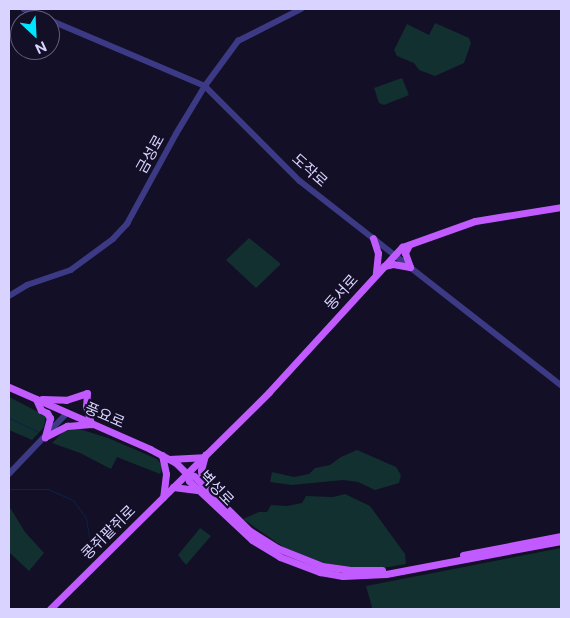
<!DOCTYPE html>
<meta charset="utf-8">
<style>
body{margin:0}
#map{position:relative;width:570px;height:618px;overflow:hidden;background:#130f26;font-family:"Public Sans","Noto Sans KR",sans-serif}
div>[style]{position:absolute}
.green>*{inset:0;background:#12302f}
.stream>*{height:1px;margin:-0.5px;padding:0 0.5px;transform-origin:0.5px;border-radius:0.5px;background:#0c2248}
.minor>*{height:5.5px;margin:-2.75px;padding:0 2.75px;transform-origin:2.75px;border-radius:2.75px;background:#3d3a85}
.major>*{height:7px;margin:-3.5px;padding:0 3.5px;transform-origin:3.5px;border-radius:3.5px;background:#c25bff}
span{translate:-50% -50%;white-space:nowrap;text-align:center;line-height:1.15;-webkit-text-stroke:4.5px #130f26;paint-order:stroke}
.street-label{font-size:15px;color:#d9d4ff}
.frame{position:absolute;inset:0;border:10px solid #d9d4ff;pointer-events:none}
.north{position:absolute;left:10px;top:10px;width:50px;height:50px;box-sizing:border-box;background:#130f26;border:1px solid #625e7d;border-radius:50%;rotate:155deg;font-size:14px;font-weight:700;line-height:20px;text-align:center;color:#d9d4ff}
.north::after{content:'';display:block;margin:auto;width:18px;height:22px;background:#00e5ff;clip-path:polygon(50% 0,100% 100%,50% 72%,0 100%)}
</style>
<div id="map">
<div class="green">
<div style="clip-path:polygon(435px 23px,469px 38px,471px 43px,464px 63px,435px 76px,419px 70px,414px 63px,397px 56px,394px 50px,407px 24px,429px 35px)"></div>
<div style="clip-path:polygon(402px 78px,409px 95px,384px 105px,379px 103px,374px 88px)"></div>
<div style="clip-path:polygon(249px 238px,281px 264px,256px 288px,226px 260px)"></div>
<div style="clip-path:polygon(9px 397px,46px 416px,44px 427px,32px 440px,9px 430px)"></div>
<div style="clip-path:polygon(76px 428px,108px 438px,157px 459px,163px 467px,160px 474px,117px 457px,111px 469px,80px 453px,52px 443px,63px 432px)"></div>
<div style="clip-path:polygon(357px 450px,396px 467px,401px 475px,399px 483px,375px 490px,358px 482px,343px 480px,292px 485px,270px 482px,272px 472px,294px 477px,309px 474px,315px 468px,330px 465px,341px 457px)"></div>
<div style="clip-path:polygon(345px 494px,370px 506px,405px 554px,406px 564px,383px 568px,347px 568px,319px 562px,283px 547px,243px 519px,259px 512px,267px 512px,271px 505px,287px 506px,302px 503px,306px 496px,333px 497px)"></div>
<div style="clip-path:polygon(9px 506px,25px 532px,44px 553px,29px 571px,9px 552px)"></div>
<div style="clip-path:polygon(200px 528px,211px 536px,186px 565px,178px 555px)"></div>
<div style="clip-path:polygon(561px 548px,561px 609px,371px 609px,372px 607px,366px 586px)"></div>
</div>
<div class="stream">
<div style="left:9px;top:418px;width:31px;rotate:25deg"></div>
<div style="left:9px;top:489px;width:39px"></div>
<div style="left:48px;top:489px;width:27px;rotate:24deg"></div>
<div style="left:73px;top:500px;width:22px;rotate:54deg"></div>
<div style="left:86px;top:518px;width:25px;rotate:81deg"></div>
<div style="left:90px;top:543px;width:12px;rotate:70deg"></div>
</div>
<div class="minor">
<div style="left:24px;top:9px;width:197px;rotate:23deg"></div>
<div style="left:205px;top:86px;width:134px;rotate:45deg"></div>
<div style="left:300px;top:181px;width:331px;rotate:38deg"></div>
<div style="left:9px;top:296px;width:21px;rotate:-31deg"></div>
<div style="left:27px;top:285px;width:46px;rotate:-18.8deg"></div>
<div style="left:71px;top:270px;width:52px;rotate:-36.4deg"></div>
<div style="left:113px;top:239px;width:21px;rotate:-47deg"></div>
<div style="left:127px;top:224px;width:102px;rotate:-61.4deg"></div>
<div style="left:176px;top:134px;width:56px;rotate:-58.9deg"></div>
<div style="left:205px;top:86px;width:56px;rotate:-53.7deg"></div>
<div style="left:238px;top:41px;width:71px;rotate:-26.9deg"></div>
<div style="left:9px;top:474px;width:84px;rotate:-46.4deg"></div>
</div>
<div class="major">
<div style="left:373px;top:238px;width:16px;rotate:72deg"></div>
<div style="left:378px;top:253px;width:20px;rotate:96deg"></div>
<div style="left:409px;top:245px;width:9px;rotate:117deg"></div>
<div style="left:405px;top:253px;width:15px;rotate:70deg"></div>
<div style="left:384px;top:266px;width:9px;rotate:-13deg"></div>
<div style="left:393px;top:264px;width:17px;rotate:10deg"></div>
<div style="left:9px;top:387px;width:154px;rotate:23.7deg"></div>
<div style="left:150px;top:449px;width:30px;rotate:28deg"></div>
<div style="left:176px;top:463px;width:16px;rotate:45deg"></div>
<div style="left:187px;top:474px;width:7px;rotate:74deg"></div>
<div style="left:189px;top:481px;width:86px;rotate:43.1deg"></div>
<div style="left:252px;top:540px;width:33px;rotate:31deg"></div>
<div style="left:280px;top:557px;width:43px;rotate:20.6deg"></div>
<div style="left:320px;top:572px;width:23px;rotate:10deg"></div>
<div style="left:343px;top:576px;width:43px;rotate:-2.7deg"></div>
<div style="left:386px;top:574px;width:178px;rotate:-10.7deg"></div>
<div style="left:36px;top:399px;width:12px;rotate:66deg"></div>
<div style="left:41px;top:410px;width:7px;rotate:27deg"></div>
<div style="left:47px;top:413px;width:6px;rotate:59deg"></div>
<div style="left:50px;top:418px;width:20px;rotate:105deg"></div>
<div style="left:42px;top:399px;width:24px;rotate:2deg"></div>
<div style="left:66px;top:400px;width:22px;rotate:-18deg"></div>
<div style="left:87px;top:393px;width:13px;rotate:94deg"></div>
<div style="left:86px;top:406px;width:19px;rotate:74deg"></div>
<div style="left:45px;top:437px;width:25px;rotate:-27deg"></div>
<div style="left:67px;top:426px;width:24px;rotate:-5deg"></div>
<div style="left:162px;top:455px;width:19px;rotate:78deg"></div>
<div style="left:166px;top:474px;width:23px;rotate:97deg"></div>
<div style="left:169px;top:459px;width:34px;rotate:-3deg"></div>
<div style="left:187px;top:474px;width:7px;rotate:16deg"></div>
<div style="left:194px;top:476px;width:78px;rotate:44.5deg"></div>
<div style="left:250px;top:531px;width:32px;rotate:32deg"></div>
<div style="left:277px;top:548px;width:48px;rotate:21.8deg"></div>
<div style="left:322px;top:566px;width:27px;rotate:8deg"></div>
<div style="left:349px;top:570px;width:33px"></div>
<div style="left:202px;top:484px;width:14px;rotate:-94deg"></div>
<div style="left:201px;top:470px;width:16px;rotate:-75deg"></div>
<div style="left:173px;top:487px;width:24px;rotate:7deg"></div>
<div style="left:463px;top:555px;width:100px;rotate:-11deg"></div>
<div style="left:50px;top:609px;width:308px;rotate:-44.7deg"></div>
<div style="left:269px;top:392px;width:197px;rotate:-47.5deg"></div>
<div style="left:402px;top:247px;width:77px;rotate:-19.6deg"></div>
<div style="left:475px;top:221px;width:87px;rotate:-9.2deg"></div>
</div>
<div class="street-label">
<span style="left:150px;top:154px;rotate:-61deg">금성로</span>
<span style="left:310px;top:170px;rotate:42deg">도작로</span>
<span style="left:341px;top:292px;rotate:-48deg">동서로</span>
<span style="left:105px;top:415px;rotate:23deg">풍요로</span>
<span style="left:217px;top:488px;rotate:46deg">벽성로</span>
<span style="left:108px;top:532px;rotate:-45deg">콩쥐팥쥐로</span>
</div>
<div class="frame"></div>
<div class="north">N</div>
</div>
